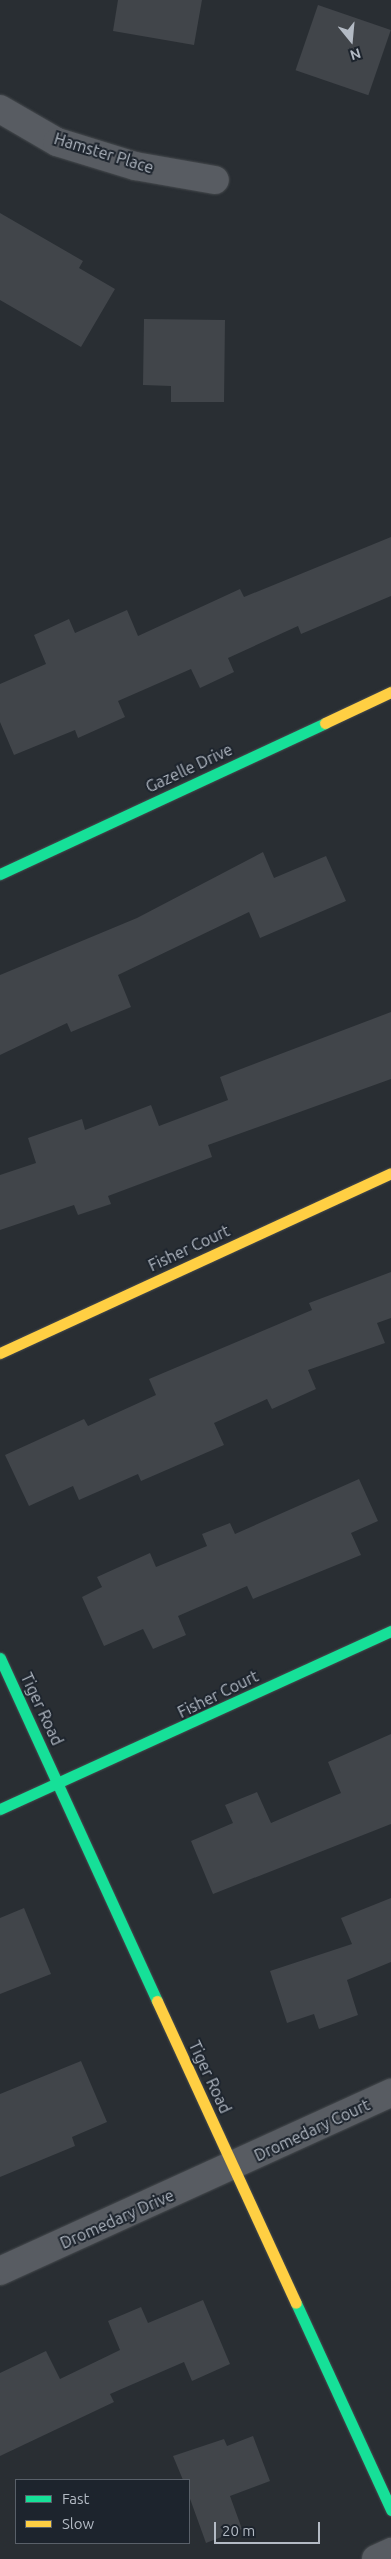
<!DOCTYPE html>
<style>
body{margin:0}
#map{position:relative;width:391px;height:2559px;overflow:hidden;background:#292e33;font-family:Ubuntu,sans-serif}
div>[style]{position:absolute}
.building>*{inset:0;background:#41454a;transform-origin:0 0}
.roads{filter:drop-shadow(0 0 1px #464a4e) drop-shadow(0 0 1px #464a4e)}
.street>*{height:28px;margin:-14px;padding:0 14px;transform-origin:14px;border-radius:14px;background:#585c62}
.fast>*{height:11px;margin:-5.5px;padding:0 5.5px;transform-origin:5.5px;border-radius:5.5px;background:#16e098}
.slow>*{height:11px;margin:-5.5px;padding:0 5.5px;transform-origin:5.5px;border-radius:5.5px;background:#ffcf43}
span{translate:-50% -50%;white-space:nowrap;text-align:center;line-height:1.15;-webkit-text-stroke:4px #1d242d;paint-order:stroke}
.street-label{font-size:16px;color:#b3bac4}
.legend{position:absolute;left:15px;top:2479px;width:175px;height:65px;box-sizing:border-box;background:#1d242d;border:1px solid #596069;margin:0;padding:6px 9px;list-style:none;font-size:15px;color:#b3bac4}
.legend li{display:flex;align-items:center;gap:10px;height:25px}
.legend b{width:25px;border:1px solid #596069}
.north{position:absolute;left:326px;top:15px;width:50px;height:50px;-webkit-text-stroke:4px #1d242d;paint-order:stroke;rotate:163deg;font-size:14px;font-weight:700;line-height:20px;text-align:center;color:#b3bac4}
.north::after{content:'';display:block;margin:auto;width:18px;height:22px;background:#b3bac4;clip-path:polygon(50% 0,100% 100%,50% 72%,0 100%)}
.scale{position:absolute;left:214px;top:2522px;width:106px;height:22px;box-sizing:border-box;border:2px solid #b3bac4;border-top:0;padding-left:6px;font-size:15px;line-height:18px;white-space:nowrap;color:#b3bac4;-webkit-text-stroke:4px #1d242d;paint-order:stroke}
</style>
<div id="map">
<div class="building">
<div style="clip-path:polygon(118px 0,202px 0,194px 45px,113px 31px)"></div>
<div style="left:318px;top:5px;width:77px;height:69px;rotate:19deg"></div>
<div style="clip-path:polygon(0 213px,83px 261px,79px 268px,115px 289px,81px 347px,0 300px)"></div>
<div style="clip-path:polygon(144px 319px,225px 320px,224px 402px,171px 402px,171px 386px,143px 385px)"></div>
<div style="clip-path:polygon(391px 537px,391px 596px,301px 634px,298px 626px,228px 658px,234px 672px,200px 688px,191px 669px,118px 701px,125px 717px,78px 738px,75px 730px,14px 755px,0 722px,0 684px,46px 664px,34px 635px,69px 619px,75px 633px,127px 610px,138px 636px,240px 589px,244px 597px)"></div>
<div style="clip-path:polygon(263px 852px,274px 878px,326px 856px,346px 901px,260px 938px,249px 912px,118px 975px,131px 1007px,71px 1032px,67px 1023px,0 1055px,0 975px,137px 918px)"></div>
<div style="clip-path:polygon(391px 1012px,391px 1079px,208px 1145px,212px 1157px,108px 1196px,111px 1204px,78px 1215px,74px 1205px,0 1230px,0 1175px,36px 1163px,28px 1138px,82px 1119px,85px 1130px,151px 1105px,159px 1126px,228px 1100px,220px 1077px)"></div>
<div style="clip-path:polygon(391px 1272px,391px 1318px,377px 1323px,385px 1343px,308px 1370px,316px 1389px,272px 1409px,267px 1399px,214px 1423px,224px 1445px,141px 1481px,138px 1474px,79px 1500px,73px 1486px,29px 1506px,5px 1455px,84px 1419px,88px 1426px,156px 1395px,149px 1379px,312px 1310px,309px 1303px)"></div>
<div style="clip-path:polygon(359px 1479px,378px 1521px,351px 1533px,361px 1555px,253px 1599px,247px 1586px,178px 1616px,186px 1635px,153px 1649px,143px 1629px,104px 1646px,82px 1597px,102px 1587px,97px 1577px,150px 1553px,156px 1567px,207px 1546px,202px 1534px,230px 1523px,235px 1534px)"></div>
<div style="clip-path:polygon(391px 1734px,391px 1824px,213px 1894px,191px 1841px,233px 1823px,225px 1805px,257px 1792px,271px 1823px,341px 1793px,328px 1762px)"></div>
<div style="clip-path:polygon(391px 1898px,391px 1962px,347px 1980px,358px 2015px,319px 2029px,314px 2014px,287px 2023px,270px 1971px,352px 1944px,341px 1918px)"></div>
<div style="clip-path:polygon(24px 1908px,51px 1974px,0 1994px,0 1918px)"></div>
<div style="clip-path:polygon(81px 2061px,107px 2122px,72px 2137px,75px 2146px,0 2177px,0 2094px)"></div>
<div style="clip-path:polygon(203px 2300px,230px 2364px,192px 2381px,184px 2362px,110px 2394px,114px 2402px,0 2456px,0 2373px,46px 2351px,60px 2379px,120px 2350px,108px 2321px,141px 2307px,148px 2323px)"></div>
<div style="clip-path:polygon(253px 2436px,270px 2481px,230px 2496px,242px 2529px,206px 2543px,189px 2496px,189px 2480px,183px 2480px,173px 2456px,224px 2439px,227px 2446px)"></div>
</div>
<div class="roads">
<div class="street">
<div style="left:0;top:109px;width:66px;rotate:30.1deg"></div>
<div style="left:57px;top:142px;width:82px;rotate:17.1deg"></div>
<div style="left:135px;top:166px;width:81px;rotate:9.9deg"></div>
<div style="left:0;top:2271px;width:430px;rotate:-24.5deg"></div>
<div style="left:376px;top:2559px;width:17px;rotate:-25deg"></div>
</div>
<div class="fast">
<div style="left:0;top:874px;width:358px;rotate:-24.9deg"></div>
<div style="left:0;top:1658px;width:377px;rotate:65.4deg"></div>
<div style="left:0;top:1809px;width:430px;rotate:-24.5deg"></div>
<div style="left:296px;top:2303px;width:228px;rotate:65.3deg"></div>
</div>
<div class="slow">
<div style="left:325px;top:723px;width:73px;rotate:-25.2deg"></div>
<div style="left:0;top:1353px;width:430px;rotate:-24.7deg"></div>
<div style="left:157px;top:2001px;width:332px;rotate:65.3deg"></div>
</div>
</div>
<div class="street-label">
<span style="left:104px;top:153px;rotate:17deg">Hamster Place</span>
<span style="left:189px;top:768px;rotate:-25deg">Gazelle Drive</span>
<span style="left:189px;top:1248px;rotate:-25deg">Fisher Court</span>
<span style="left:218px;top:1694px;rotate:-26deg">Fisher Court</span>
<span style="left:42px;top:1709px;rotate:65deg">Tiger Road</span>
<span style="left:210px;top:2077px;rotate:65deg">Tiger Road</span>
<span style="left:312px;top:2130px;rotate:-25deg">Dromedary Court</span>
<span style="left:117px;top:2219px;rotate:-24deg">Dromedary Drive</span>
</div>
<ul class="legend">
<li><b style="height:6px;background:#16e098"></b>Fast</li>
<li><b style="height:6px;background:#ffcf43"></b>Slow</li>
</ul>
<div class="north">N</div>
<div class="scale">20 m</div>
</div>
